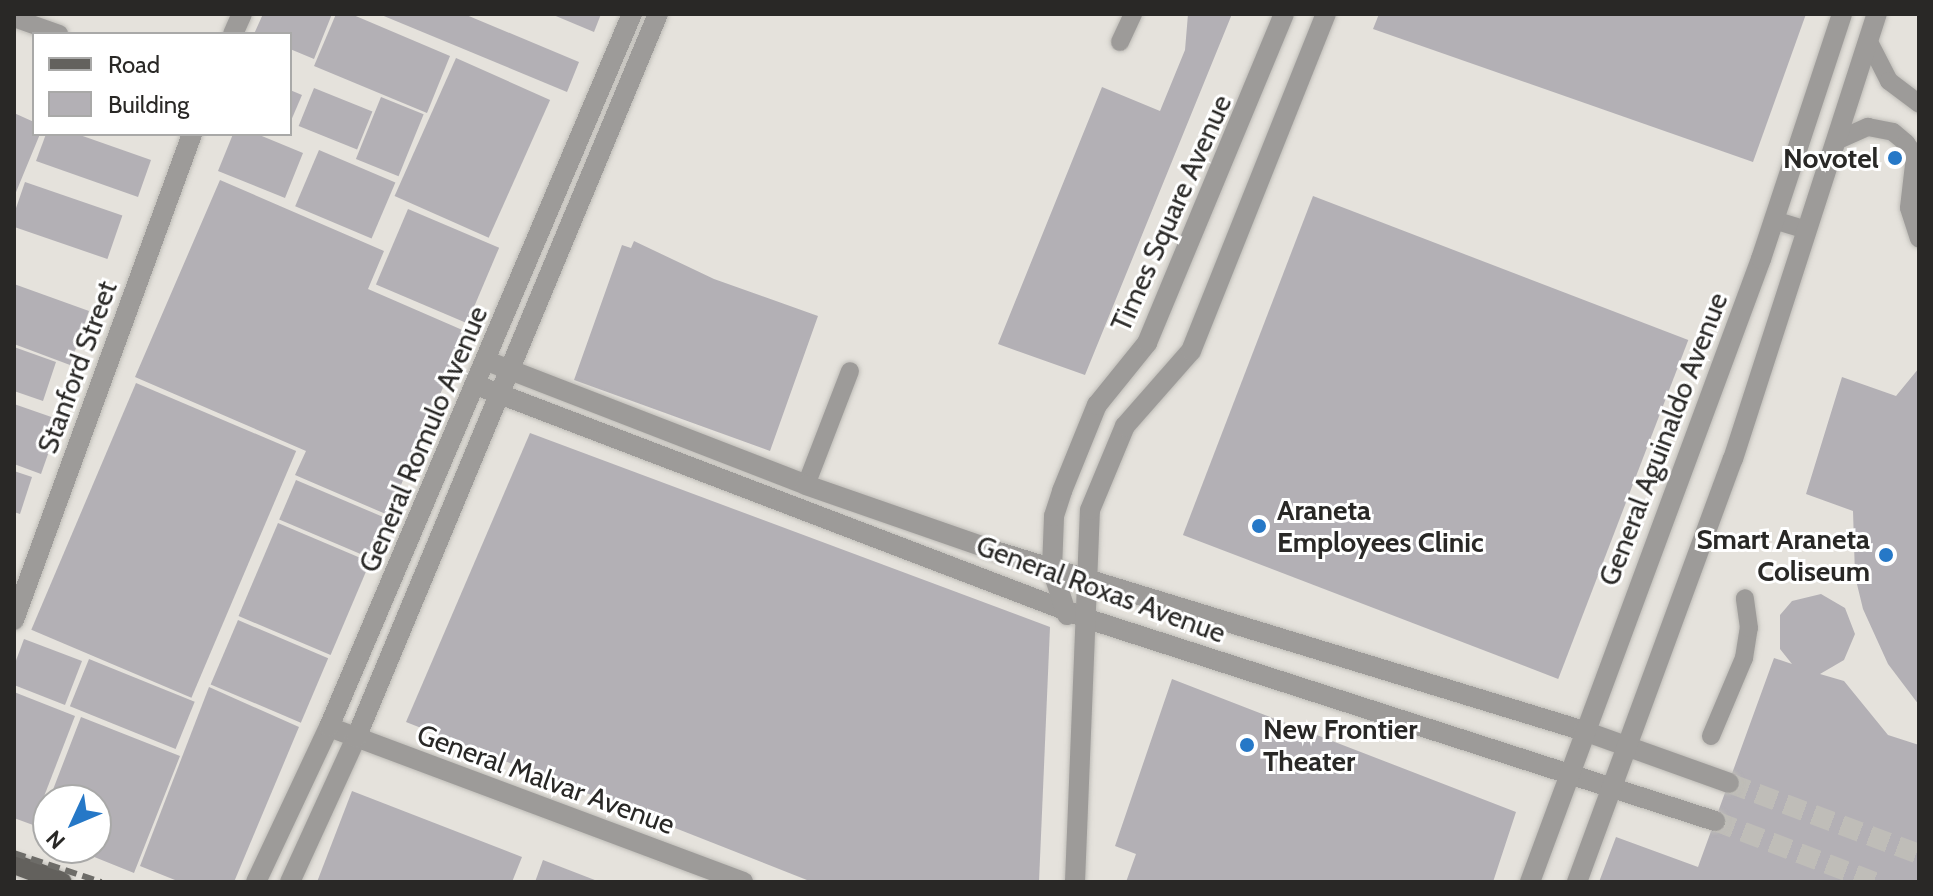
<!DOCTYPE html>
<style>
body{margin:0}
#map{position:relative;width:1933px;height:896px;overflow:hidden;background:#e5e2dc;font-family:Cabin,sans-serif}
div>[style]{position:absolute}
.building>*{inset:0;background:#b3b0b5;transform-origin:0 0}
.minor-tunnel>*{height:20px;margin-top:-10px;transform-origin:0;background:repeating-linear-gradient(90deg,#bfbdb8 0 20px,transparent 0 30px)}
.roads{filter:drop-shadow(0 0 2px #bfbdb8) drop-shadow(0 0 2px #bfbdb8)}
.service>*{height:18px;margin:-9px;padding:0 9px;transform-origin:9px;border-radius:9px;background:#9d9b99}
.minor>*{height:20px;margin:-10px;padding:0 10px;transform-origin:10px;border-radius:10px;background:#9d9b99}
.tertiary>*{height:20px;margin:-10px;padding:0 10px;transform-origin:10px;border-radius:10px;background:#9d9b99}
.primary>*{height:20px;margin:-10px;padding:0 10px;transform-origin:10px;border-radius:10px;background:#63615d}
.rail>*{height:6px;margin-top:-3px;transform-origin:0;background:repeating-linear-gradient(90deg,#6d6c68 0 12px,transparent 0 18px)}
.dots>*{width:22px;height:22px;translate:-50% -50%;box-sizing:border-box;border:4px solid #fff;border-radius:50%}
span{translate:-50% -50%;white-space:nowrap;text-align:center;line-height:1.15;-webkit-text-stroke:6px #fff;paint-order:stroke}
.poi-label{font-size:28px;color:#292826;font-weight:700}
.right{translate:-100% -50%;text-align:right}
.left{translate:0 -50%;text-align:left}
.street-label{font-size:28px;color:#292826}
.frame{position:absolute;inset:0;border:16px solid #292826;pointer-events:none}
.legend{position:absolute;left:32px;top:32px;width:260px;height:104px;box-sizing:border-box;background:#fff;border:2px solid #a9a9a8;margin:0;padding:10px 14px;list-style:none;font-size:24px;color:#292826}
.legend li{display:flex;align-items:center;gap:16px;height:40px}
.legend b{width:40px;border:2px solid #a9a9a8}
.north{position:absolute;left:32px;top:784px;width:80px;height:80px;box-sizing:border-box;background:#fff;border:2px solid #a9a9a8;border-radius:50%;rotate:226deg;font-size:22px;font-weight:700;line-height:32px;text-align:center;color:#292826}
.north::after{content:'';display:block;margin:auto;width:28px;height:36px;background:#2678c7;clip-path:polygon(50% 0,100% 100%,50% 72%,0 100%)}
</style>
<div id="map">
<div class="building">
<div style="clip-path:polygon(263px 14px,332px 14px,314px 59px,290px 49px,290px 34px,254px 34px)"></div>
<div style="clip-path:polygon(336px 14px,351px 14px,450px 56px,427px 113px,314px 66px)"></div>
<div style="clip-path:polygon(379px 14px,464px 14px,579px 62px,567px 92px)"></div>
<div style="clip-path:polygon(551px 14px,601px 14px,594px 32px)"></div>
<div style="clip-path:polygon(1188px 14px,1232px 14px,1085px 375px,998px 344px,1102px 87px,1160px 111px,1185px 50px)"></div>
<div style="clip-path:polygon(1379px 14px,1806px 14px,1753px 162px,1373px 29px)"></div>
<div style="left:456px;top:58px;width:103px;height:151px;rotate:24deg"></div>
<div style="left:314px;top:88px;width:63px;height:41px;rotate:22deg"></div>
<div style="clip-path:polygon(290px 90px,302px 95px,290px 123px)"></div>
<div style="left:381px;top:97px;width:46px;height:67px;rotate:22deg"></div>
<div style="clip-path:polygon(14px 113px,34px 122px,34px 134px,40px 134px,14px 197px)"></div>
<div style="clip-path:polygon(46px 134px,77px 134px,151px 160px,138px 197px,36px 161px)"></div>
<div style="clip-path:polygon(233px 134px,257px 134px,303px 153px,285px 198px,218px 171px)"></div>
<div style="left:319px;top:150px;width:83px;height:61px;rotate:23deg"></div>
<div style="clip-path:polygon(220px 180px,384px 251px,368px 289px,467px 332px,388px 515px,295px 475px,306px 451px,135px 377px)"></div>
<div style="left:25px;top:182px;width:103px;height:46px;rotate:19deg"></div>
<div style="left:1313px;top:196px;width:402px;height:363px;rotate:21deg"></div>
<div style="left:408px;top:209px;width:99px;height:82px;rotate:23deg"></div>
<div style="clip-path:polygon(634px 241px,714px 279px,818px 316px,770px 451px,574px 380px,622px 245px,631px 248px)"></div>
<div style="clip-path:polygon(14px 284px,89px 311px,70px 365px,14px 344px)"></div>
<div style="clip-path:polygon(14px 347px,56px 362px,43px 401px,14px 391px)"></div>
<div style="clip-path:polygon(1919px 368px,1919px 705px,1888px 664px,1863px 609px,1855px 576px,1853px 511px,1806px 494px,1842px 377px,1896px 396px)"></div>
<div style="left:136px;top:383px;width:174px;height:268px;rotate:23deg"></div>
<div style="clip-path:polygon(14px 404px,60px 420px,41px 474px,14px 464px)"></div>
<div style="clip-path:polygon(530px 433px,1050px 627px,1039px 882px,812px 882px,406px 722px)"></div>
<div style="clip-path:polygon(14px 471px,32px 477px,20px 514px,14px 512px)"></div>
<div style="left:296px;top:480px;width:98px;height:43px;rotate:23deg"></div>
<div style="left:278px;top:523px;width:100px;height:101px;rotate:23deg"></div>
<div style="clip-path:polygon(1821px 594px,1845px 608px,1855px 634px,1844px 660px,1820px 674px,1844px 681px,1888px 735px,1919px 745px,1919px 882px,1599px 882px,1616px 837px,1698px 867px,1774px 658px,1792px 664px,1780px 649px,1780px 615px,1792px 601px)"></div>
<div style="left:238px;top:620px;width:98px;height:70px;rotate:23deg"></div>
<div style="clip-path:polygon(24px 639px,82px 661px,65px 705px,14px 685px,14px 666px)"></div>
<div style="left:89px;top:659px;width:114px;height:51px;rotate:22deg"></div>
<div style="clip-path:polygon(1172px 679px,1516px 812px,1493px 882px,1126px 882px,1136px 854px,1115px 846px)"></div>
<div style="clip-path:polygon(209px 687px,299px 727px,234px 882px,180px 882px,140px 866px)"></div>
<div style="clip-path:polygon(14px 692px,75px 716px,33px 825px,14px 818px)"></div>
<div style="clip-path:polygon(81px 717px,180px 756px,134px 873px,72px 848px,96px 848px,96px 800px,49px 800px)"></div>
<div style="clip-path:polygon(352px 791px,522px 857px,512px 882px,317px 882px)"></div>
<div style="clip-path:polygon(48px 802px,48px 839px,35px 834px)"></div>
<div style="clip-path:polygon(543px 860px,600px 882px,535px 882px)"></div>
</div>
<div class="minor-tunnel">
<div style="left:1729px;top:783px;width:203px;rotate:20.5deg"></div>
<div style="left:1715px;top:821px;width:171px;rotate:20.9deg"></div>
</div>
<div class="roads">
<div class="service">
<div style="left:14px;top:18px;width:48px;rotate:19.6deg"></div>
<div style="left:1868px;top:40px;width:46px;rotate:62.9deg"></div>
<div style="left:1889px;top:81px;width:38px;rotate:37deg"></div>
<div style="left:1120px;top:42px;width:31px;rotate:-65deg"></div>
<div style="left:1836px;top:141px;width:35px;rotate:-24deg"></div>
<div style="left:1868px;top:127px;width:25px;rotate:11deg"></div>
<div style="left:1893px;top:132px;width:17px;rotate:40deg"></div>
<div style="left:1906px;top:143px;width:16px;rotate:55deg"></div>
<div style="left:1915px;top:156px;width:52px;rotate:96.6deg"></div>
<div style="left:1909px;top:208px;width:32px;rotate:72deg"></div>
<div style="left:1774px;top:220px;width:34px;rotate:17deg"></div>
<div style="left:806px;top:485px;width:122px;rotate:-68.9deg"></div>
<div style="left:1711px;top:736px;width:85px;rotate:-67.1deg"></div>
<div style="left:1744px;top:658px;width:30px;rotate:-81deg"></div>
<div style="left:1749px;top:628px;width:30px;rotate:-98deg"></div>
</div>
<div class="minor">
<div style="left:233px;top:34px;width:22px;rotate:-66deg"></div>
<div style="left:487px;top:361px;width:342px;rotate:21.2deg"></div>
<div style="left:806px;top:485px;width:200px;rotate:19.2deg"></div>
<div style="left:995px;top:551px;width:616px;rotate:16.99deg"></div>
<div style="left:1584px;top:731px;width:154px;rotate:19.7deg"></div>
<div style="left:476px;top:385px;width:655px;rotate:20.92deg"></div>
<div style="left:1088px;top:619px;width:659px;rotate:17.86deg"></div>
<div style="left:1067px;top:615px;width:48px;rotate:-108.1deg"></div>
<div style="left:1052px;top:569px;width:53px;rotate:-87.8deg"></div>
<div style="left:1054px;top:516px;width:26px;rotate:-72deg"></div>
<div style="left:1062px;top:491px;width:93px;rotate:-67.9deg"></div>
<div style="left:1097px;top:405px;width:80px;rotate:-51.1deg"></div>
<div style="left:1147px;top:343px;width:356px;rotate:-67.4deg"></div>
<div style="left:14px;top:620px;width:518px;rotate:-69.88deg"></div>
<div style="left:329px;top:727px;width:442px;rotate:20.5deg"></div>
<div style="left:1075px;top:882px;width:372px;rotate:-87.7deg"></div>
<div style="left:1090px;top:510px;width:91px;rotate:-67.4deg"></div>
<div style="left:1125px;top:426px;width:100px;rotate:-48.7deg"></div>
<div style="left:1191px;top:351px;width:363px;rotate:-68.2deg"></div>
</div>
<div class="tertiary">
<div style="left:256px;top:882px;width:171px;rotate:-64.8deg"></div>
<div style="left:329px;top:727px;width:775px;rotate:-66.98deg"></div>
<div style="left:290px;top:882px;width:158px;rotate:-65.4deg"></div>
<div style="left:356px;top:738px;width:784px;rotate:-67.36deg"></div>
<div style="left:1530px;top:882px;width:664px;rotate:-69.66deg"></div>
<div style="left:1761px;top:259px;width:258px;rotate:-71.7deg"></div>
<div style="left:1577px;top:882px;width:451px;rotate:-69.8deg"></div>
<div style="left:1733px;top:459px;width:468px;rotate:-72.1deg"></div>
</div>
<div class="primary">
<div style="left:14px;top:864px;width:51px;rotate:20.6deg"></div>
</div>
</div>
<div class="rail">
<div style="left:14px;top:853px;width:92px;rotate:18.4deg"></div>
</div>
<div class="dots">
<div style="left:1895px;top:158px;background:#2678c7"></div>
<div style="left:1259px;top:526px;background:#2678c7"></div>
<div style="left:1886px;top:555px;background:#2678c7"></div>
<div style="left:1247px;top:745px;background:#2678c7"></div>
</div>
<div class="poi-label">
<span class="right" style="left:1879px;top:158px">Novotel</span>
<span class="left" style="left:1277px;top:526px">Araneta<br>Employees Clinic</span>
<span class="right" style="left:1870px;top:555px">Smart Araneta<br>Coliseum</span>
<span class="left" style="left:1263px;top:745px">New Frontier<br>Theater</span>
</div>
<div class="street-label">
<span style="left:1171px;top:213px;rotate:-66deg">Times Square Avenue</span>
<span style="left:77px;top:367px;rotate:-70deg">Stanford Street</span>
<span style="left:423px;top:439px;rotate:-67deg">General Romulo Avenue</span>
<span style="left:1663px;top:439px;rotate:-69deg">General Aguinaldo Avenue</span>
<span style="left:1101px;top:589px;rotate:20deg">General Roxas Avenue</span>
<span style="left:546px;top:779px;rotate:20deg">General Malvar Avenue</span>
</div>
<div class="frame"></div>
<ul class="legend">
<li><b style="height:10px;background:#63615d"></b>Road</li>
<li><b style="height:22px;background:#b3b0b5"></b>Building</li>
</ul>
<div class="north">N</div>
</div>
